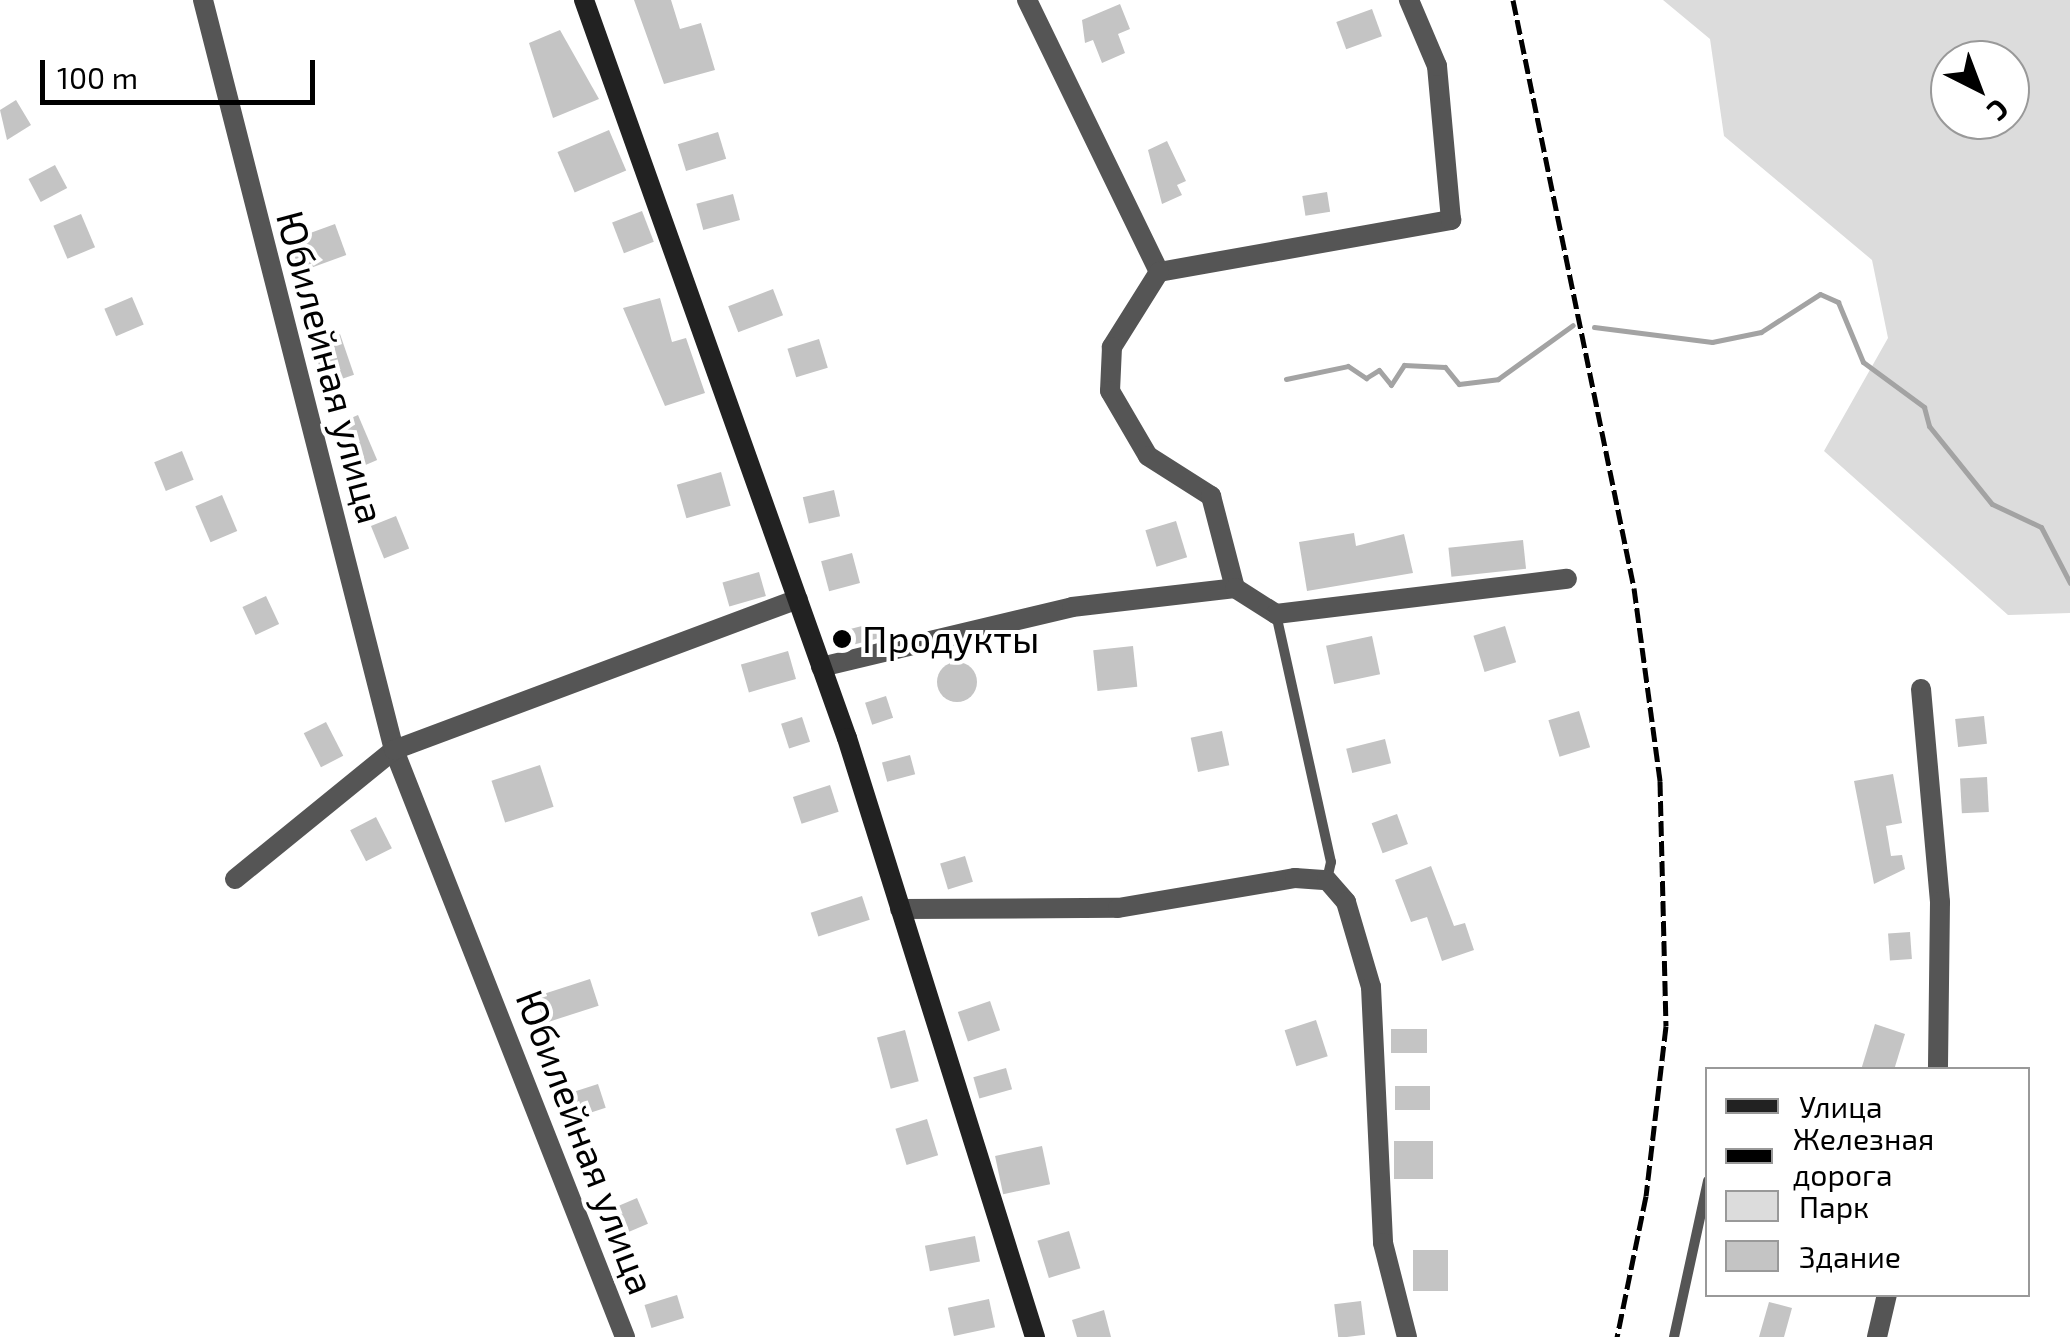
<!DOCTYPE html>
<meta charset="utf-8">
<style>
body{margin:0}
#map{position:relative;width:2070px;height:1337px;overflow:hidden;background:#fff;font-family:"Exo 2",sans-serif}
div>[style]{position:absolute}
.green>*{inset:0;background:#dcdcdc}
.stream>*{height:5px;margin:-2.5px;padding:0 2.5px;transform-origin:2.5px;border-radius:2.5px;background:#a3a3a3}
.building>*{inset:0;background:#c4c4c4;transform-origin:0 0}
.round{border-radius:50%}
.lane>*{height:10px;margin:-5px;padding:0 5px;transform-origin:5px;border-radius:5px;background:#555}
.street>*{height:20px;margin:-10px;padding:0 10px;transform-origin:10px;border-radius:10px;background:#555}
.secondary>*{height:20px;margin:-10px;padding:0 10px;transform-origin:10px;border-radius:10px;background:#222}
.rail>*{height:5px;margin-top:-2.5px;transform-origin:0;background:repeating-linear-gradient(90deg,#000 0 15px,transparent 0 20px)}
.dots>*{width:28px;height:28px;translate:-50% -50%;box-sizing:border-box;border:5px solid #fff;border-radius:50%}
span{translate:-50% -50%;white-space:nowrap;text-align:center;line-height:1.15;-webkit-text-stroke:8px #fff;paint-order:stroke}
.street-label{font-size:38px;color:#000}
.poi-label{font-size:38px;color:#000}
.left{translate:0 -50%;text-align:left}
.legend{position:absolute;left:1705px;top:1067px;width:325px;height:230px;box-sizing:border-box;background:#fff;border:2px solid #999;margin:0;padding:12px 18px;list-style:none;font-size:30px;color:#000}
.legend li{display:flex;align-items:center;gap:20px;height:50px}
.legend b{width:50px;border:2px solid #999}
.north{position:absolute;left:1930px;top:40px;width:100px;height:100px;box-sizing:border-box;background:#fff;border:2px solid #999;border-radius:50%;rotate:138deg;font-size:28px;font-weight:700;line-height:40px;text-align:center;color:#000}
.north::after{content:'';display:block;margin:auto;width:35px;height:45px;background:#000;clip-path:polygon(50% 0,100% 100%,50% 72%,0 100%)}
.scale{position:absolute;left:40px;top:60px;width:275px;height:45px;box-sizing:border-box;border:5px solid #000;border-top:0;padding-left:12px;font-size:30px;line-height:35px;white-space:nowrap;color:#000;-webkit-text-stroke:8px #fff;paint-order:stroke}
</style>
<div id="map">
<div class="green">
<div style="clip-path:polygon(evenodd,1663px 0,2070px 0,2070px 613px,2008px 615px,1824px 451px,1888px 338px,1872px 260px,1724px 136px,1710px 39px,1663px 0,1950px 60px,2010px 60px,2010px 120px,1950px 120px,1950px 60px)"></div>
</div>
<div class="stream">
<div style="left:1594px;top:327px;width:119px;rotate:7.2deg"></div>
<div style="left:1712px;top:342px;width:50px;rotate:-11.5deg"></div>
<div style="left:1761px;top:332px;width:70px;rotate:-32.8deg"></div>
<div style="left:1820px;top:294px;width:20px;rotate:24deg"></div>
<div style="left:1838px;top:302px;width:65px;rotate:67.4deg"></div>
<div style="left:1863px;top:362px;width:76px;rotate:36.4deg"></div>
<div style="left:1924px;top:407px;width:20px;rotate:75deg"></div>
<div style="left:1929px;top:426px;width:100px;rotate:51.1deg"></div>
<div style="left:1992px;top:504px;width:54px;rotate:25.1deg"></div>
<div style="left:2041px;top:527px;width:63px;rotate:62.6deg"></div>
<div style="left:1286px;top:379px;width:63px;rotate:-11.8deg"></div>
<div style="left:1348px;top:366px;width:22px;rotate:34deg"></div>
<div style="left:1366px;top:378px;width:15px;rotate:-32deg"></div>
<div style="left:1379px;top:370px;width:19px;rotate:51deg"></div>
<div style="left:1391px;top:385px;width:24px;rotate:-57deg"></div>
<div style="left:1404px;top:365px;width:41px;rotate:2.8deg"></div>
<div style="left:1445px;top:367px;width:22px;rotate:51deg"></div>
<div style="left:1459px;top:384px;width:39px;rotate:-7deg"></div>
<div style="left:1498px;top:379px;width:92px;rotate:-35.8deg"></div>
</div>
<div class="building">
<div style="clip-path:polygon(634px 0,671px 0,680px 29px,701px 23px,715px 70px,664px 84px)"></div>
<div style="clip-path:polygon(1120px 4px,1130px 29px,1118px 34px,1125px 53px,1102px 63px,1093px 40px,1085px 43px,1082px 20px)"></div>
<div style="left:1372px;top:9px;width:29px;height:38px;rotate:70deg"></div>
<div style="clip-path:polygon(560px 30px,599px 99px,553px 118px,529px 43px)"></div>
<div style="clip-path:polygon(16px 100px,31px 125px,7px 140px,0 110px)"></div>
<div style="left:609px;top:130px;width:44px;height:56px;rotate:67deg"></div>
<div style="left:718px;top:132px;width:28px;height:42px;rotate:73deg"></div>
<div style="clip-path:polygon(1167px 141px,1186px 181px,1177px 185px,1182px 195px,1162px 204px,1148px 150px)"></div>
<div style="left:55px;top:165px;width:26px;height:30px;rotate:62deg"></div>
<div style="left:1327px;top:192px;width:20px;height:25px;rotate:81deg"></div>
<div style="left:733px;top:194px;width:27px;height:38px;rotate:75deg"></div>
<div style="left:642px;top:211px;width:33px;height:32px;rotate:69deg"></div>
<div style="left:81px;top:214px;width:36px;height:30px;rotate:67deg"></div>
<div style="left:335px;top:224px;width:33px;height:49px;rotate:70deg"></div>
<div style="left:773px;top:289px;width:28px;height:48px;rotate:69deg"></div>
<div style="left:132px;top:297px;width:30px;height:30px;rotate:67deg"></div>
<div style="clip-path:polygon(660px 298px,672px 342px,686px 338px,705px 393px,665px 406px,623px 308px)"></div>
<div style="left:340px;top:334px;width:43px;height:30px;rotate:71deg"></div>
<div style="left:819px;top:339px;width:30px;height:33px;rotate:73deg"></div>
<div style="left:358px;top:415px;width:49px;height:24px;rotate:67deg"></div>
<div style="left:182px;top:451px;width:31px;height:30px;rotate:68deg"></div>
<div style="left:721px;top:472px;width:35px;height:46px;rotate:74deg"></div>
<div style="left:834px;top:490px;width:27px;height:32px;rotate:77deg"></div>
<div style="left:222px;top:495px;width:39px;height:29px;rotate:67deg"></div>
<div style="left:396px;top:516px;width:35px;height:27px;rotate:68deg"></div>
<div style="left:1176px;top:521px;width:38px;height:32px;rotate:73deg"></div>
<div style="clip-path:polygon(1354px 533px,1356px 546px,1404px 534px,1413px 573px,1307px 591px,1299px 542px)"></div>
<div style="left:1523px;top:540px;width:29px;height:75px;rotate:84deg"></div>
<div style="left:852px;top:553px;width:31px;height:32px;rotate:75deg"></div>
<div style="left:759px;top:572px;width:25px;height:38px;rotate:74deg"></div>
<div style="left:266px;top:596px;width:31px;height:26px;rotate:65deg"></div>
<div style="left:874px;top:623px;width:16px;height:40px;rotate:76deg"></div>
<div style="left:1505px;top:626px;width:38px;height:33px;rotate:73deg"></div>
<div style="left:1372px;top:636px;width:39px;height:47px;rotate:78deg"></div>
<div style="left:1133px;top:646px;width:41px;height:40px;rotate:84deg"></div>
<div style="left:788px;top:651px;width:29px;height:49px;rotate:74deg"></div>
<div class="round" style="left:937px;top:662px;width:40px;height:40px"></div>
<div style="left:886px;top:696px;width:23px;height:22px;rotate:72deg"></div>
<div style="left:1579px;top:711px;width:38px;height:32px;rotate:73deg"></div>
<div style="left:1984px;top:716px;width:28px;height:29px;rotate:84deg"></div>
<div style="left:802px;top:717px;width:26px;height:22px;rotate:72deg"></div>
<div style="left:326px;top:722px;width:38px;height:25px;rotate:63deg"></div>
<div style="left:1222px;top:731px;width:35px;height:32px;rotate:78deg"></div>
<div style="left:1385px;top:739px;width:25px;height:40px;rotate:76deg"></div>
<div style="left:910px;top:755px;width:20px;height:29px;rotate:75deg"></div>
<div style="left:540px;top:765px;width:44px;height:51px;rotate:72deg"></div>
<div style="clip-path:polygon(1893px 774px,1902px 823px,1886px 826px,1891px 856px,1902px 855px,1905px 869px,1874px 884px,1854px 781px)"></div>
<div style="left:1987px;top:777px;width:35px;height:27px;rotate:87deg"></div>
<div style="left:830px;top:785px;width:28px;height:39px;rotate:72deg"></div>
<div style="left:1397px;top:814px;width:32px;height:27px;rotate:70deg"></div>
<div style="left:376px;top:817px;width:35px;height:29px;rotate:63deg"></div>
<div style="left:965px;top:856px;width:27px;height:26px;rotate:73deg"></div>
<div style="clip-path:polygon(1431px 866px,1454px 926px,1465px 923px,1474px 950px,1442px 961px,1427px 917px,1411px 922px,1395px 880px)"></div>
<div style="left:862px;top:896px;width:25px;height:54px;rotate:72deg"></div>
<div style="left:1910px;top:932px;width:27px;height:22px;rotate:86deg"></div>
<div style="left:590px;top:979px;width:28px;height:57px;rotate:72deg"></div>
<div style="left:990px;top:1001px;width:31px;height:34px;rotate:71deg"></div>
<div style="left:1316px;top:1020px;width:38px;height:33px;rotate:72deg"></div>
<div style="clip-path:polygon(1875px 1024px,1905px 1034px,1894px 1070px,1861px 1070px)"></div>
<div style="left:1427px;top:1029px;width:24px;height:36px;rotate:90deg"></div>
<div style="left:905px;top:1030px;width:53px;height:29px;rotate:75deg"></div>
<div style="left:1006px;top:1068px;width:22px;height:34px;rotate:74deg"></div>
<div style="left:598px;top:1084px;width:25px;height:31px;rotate:72deg"></div>
<div style="left:1395px;top:1086px;width:35px;height:24px"></div>
<div style="left:927px;top:1119px;width:38px;height:33px;rotate:73deg"></div>
<div style="left:1394px;top:1141px;width:39px;height:38px"></div>
<div style="left:1042px;top:1146px;width:39px;height:48px;rotate:78deg"></div>
<div style="left:637px;top:1198px;width:28px;height:30px;rotate:67deg"></div>
<div style="left:1069px;top:1231px;width:39px;height:33px;rotate:73deg"></div>
<div style="left:975px;top:1236px;width:26px;height:51px;rotate:79deg"></div>
<div style="left:1413px;top:1250px;width:35px;height:41px"></div>
<div style="left:677px;top:1295px;width:24px;height:34px;rotate:73deg"></div>
<div style="left:989px;top:1299px;width:29px;height:42px;rotate:78deg"></div>
<div style="left:1361px;top:1301px;width:34px;height:27px;rotate:83deg"></div>
<div style="clip-path:polygon(1769px 1302px,1792px 1308px,1784px 1337px,1759px 1337px)"></div>
<div style="clip-path:polygon(1104px 1310px,1111px 1337px,1077px 1337px,1072px 1320px)"></div>
</div>
<div class="lane">
<div style="left:1276px;top:614px;width:254px;rotate:77.5deg"></div>
<div style="left:1331px;top:862px;width:18px;rotate:103deg"></div>
<div style="left:1674px;top:1337px;width:160px;rotate:-77.7deg"></div>
</div>
<div class="street">
<div style="left:203px;top:0;width:774px;rotate:75.71deg"></div>
<div style="left:394px;top:750px;width:631px;rotate:68.52deg"></div>
<div style="left:1027px;top:0;width:302px;rotate:64.1deg"></div>
<div style="left:1159px;top:272px;width:297px;rotate:-10.1deg"></div>
<div style="left:1451px;top:220px;width:155px;rotate:-95.2deg"></div>
<div style="left:1437px;top:66px;width:72px;rotate:-113deg"></div>
<div style="left:1159px;top:272px;width:89px;rotate:122.1deg"></div>
<div style="left:1112px;top:347px;width:44px;rotate:92.6deg"></div>
<div style="left:1110px;top:391px;width:75px;rotate:59.7deg"></div>
<div style="left:1148px;top:456px;width:75px;rotate:32.4deg"></div>
<div style="left:1211px;top:496px;width:95px;rotate:75.4deg"></div>
<div style="left:821px;top:667px;width:258px;rotate:-13.4deg"></div>
<div style="left:1072px;top:607px;width:164px;rotate:-6.6deg"></div>
<div style="left:1235px;top:588px;width:49px;rotate:32.4deg"></div>
<div style="left:1276px;top:614px;width:293px;rotate:-6.9deg"></div>
<div style="left:1921px;top:689px;width:214px;rotate:84.9deg"></div>
<div style="left:1940px;top:902px;width:168px;rotate:90.7deg"></div>
<div style="left:235px;top:879px;width:205px;rotate:-39.1deg"></div>
<div style="left:394px;top:750px;width:431px;rotate:-20.5deg"></div>
<div style="left:900px;top:909px;width:218px;rotate:-0.3deg"></div>
<div style="left:1118px;top:908px;width:180px;rotate:-9.6deg"></div>
<div style="left:1295px;top:878px;width:32px;rotate:4deg"></div>
<div style="left:1327px;top:880px;width:29px;rotate:49deg"></div>
<div style="left:1346px;top:902px;width:89px;rotate:73.6deg"></div>
<div style="left:1371px;top:987px;width:256px;rotate:87.3deg"></div>
<div style="left:1383px;top:1243px;width:97px;rotate:75.7deg"></div>
<div style="left:1877px;top:1337px;width:44px;rotate:-76.9deg"></div>
</div>
<div class="secondary">
<div style="left:584px;top:0;width:783px;rotate:70.39deg"></div>
<div style="left:847px;top:738px;width:628px;rotate:72.58deg"></div>
</div>
<div class="rail">
<div style="left:1513px;top:0;width:600px;rotate:78.37deg"></div>
<div style="left:1634px;top:588px;width:195px;rotate:82.3deg"></div>
<div style="left:1660px;top:781px;width:245px;rotate:88.6deg"></div>
<div style="left:1666px;top:1026px;width:171px;rotate:96.7deg"></div>
<div style="left:1646px;top:1196px;width:144px;rotate:101.6deg"></div>
</div>
<div class="dots">
<div style="left:842px;top:639px;background:#000"></div>
</div>
<div class="street-label">
<span style="left:331px;top:367px;rotate:75deg">Юбилейная улица</span>
<span style="left:586px;top:1142px;rotate:69deg">Юбилейная улица</span>
</div>
<div class="poi-label">
<span class="left" style="left:862px;top:639px">Продукты</span>
</div>
<ul class="legend">
<li><b style="height:12px;background:#222"></b>Улица</li>
<li><b style="height:12px;background:#000"></b>Железная дорога</li>
<li><b style="height:28px;background:#dcdcdc"></b>Парк</li>
<li><b style="height:28px;background:#c4c4c4"></b>Здание</li>
</ul>
<div class="north">С</div>
<div class="scale">100 m</div>
</div>
